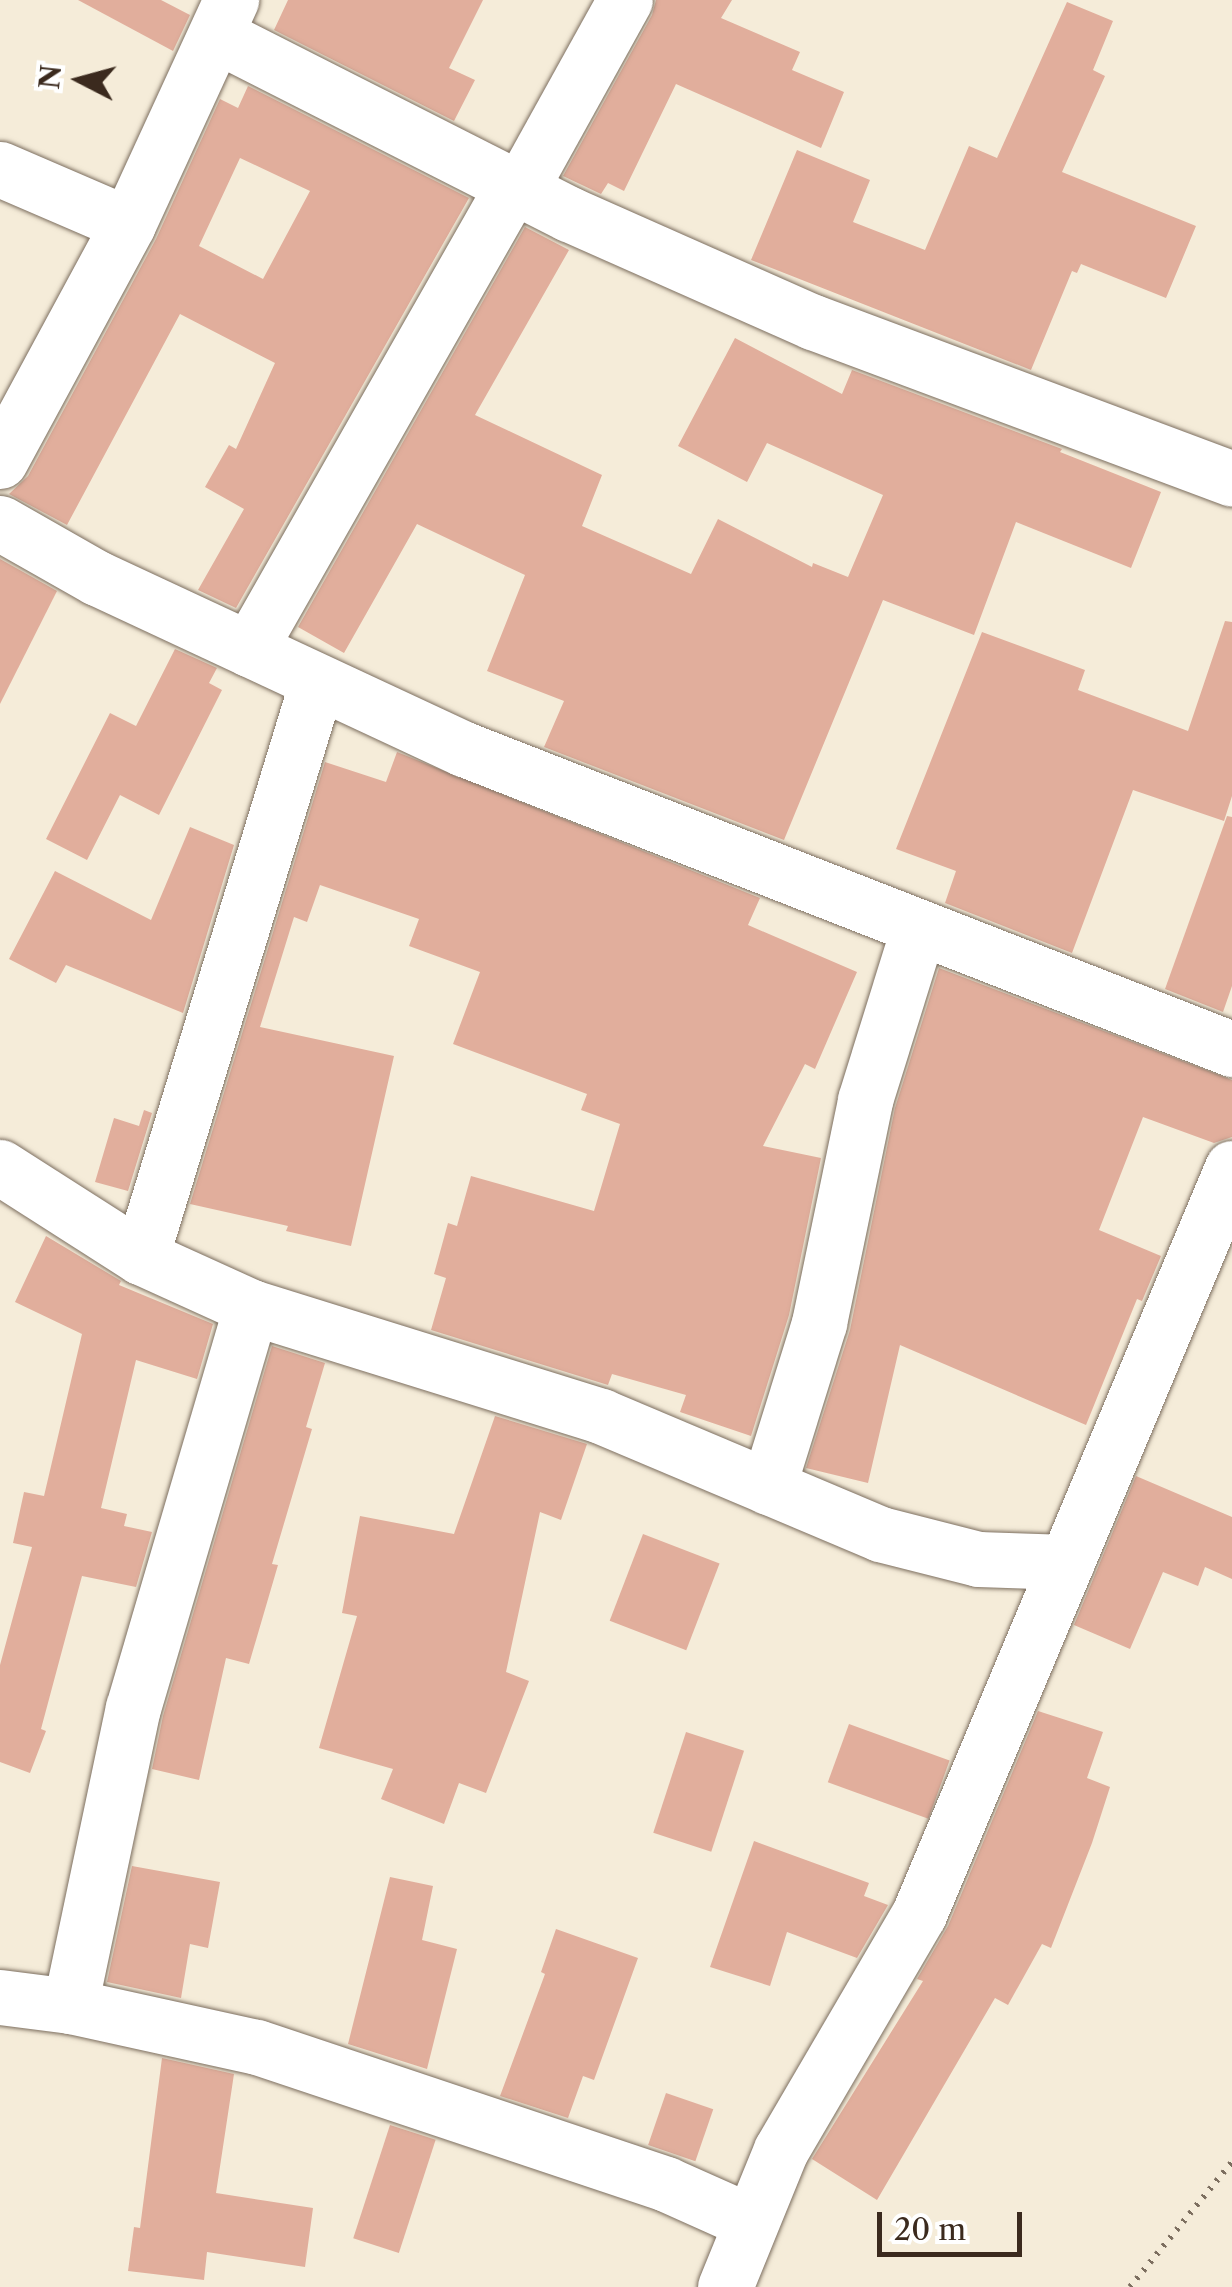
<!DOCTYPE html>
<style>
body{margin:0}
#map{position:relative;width:1232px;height:2287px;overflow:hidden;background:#f5ecd9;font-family:"Libre Caslon Text",serif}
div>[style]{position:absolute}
.building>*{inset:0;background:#e1ae9c;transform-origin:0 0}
.path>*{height:6px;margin-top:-3px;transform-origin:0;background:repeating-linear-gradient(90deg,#7c6e5f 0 2.5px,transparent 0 10.5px)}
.roads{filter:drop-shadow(0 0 2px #7c6e5f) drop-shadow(0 0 2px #7c6e5f)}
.minor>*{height:55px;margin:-27.5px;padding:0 27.5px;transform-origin:27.5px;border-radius:27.5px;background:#fff}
span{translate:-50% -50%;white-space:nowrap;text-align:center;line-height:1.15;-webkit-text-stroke:8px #fff;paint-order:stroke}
.north{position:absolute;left:30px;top:30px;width:100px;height:100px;-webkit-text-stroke:8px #fff;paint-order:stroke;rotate:276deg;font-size:28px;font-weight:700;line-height:40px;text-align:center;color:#3b2a1e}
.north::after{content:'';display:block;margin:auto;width:35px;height:45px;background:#3b2a1e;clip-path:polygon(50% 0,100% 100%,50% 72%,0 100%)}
.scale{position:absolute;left:877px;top:2212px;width:145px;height:45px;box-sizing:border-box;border:5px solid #3b2a1e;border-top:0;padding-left:12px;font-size:30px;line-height:35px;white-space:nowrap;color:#3b2a1e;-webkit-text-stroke:8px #fff;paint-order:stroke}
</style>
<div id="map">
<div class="building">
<div style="clip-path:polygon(78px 0,161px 0,190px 15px,173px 51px)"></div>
<div style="clip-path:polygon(288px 0,483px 0,449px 68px,475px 80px,454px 121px,274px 30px)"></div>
<div style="clip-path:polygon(656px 0,732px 0,721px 18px,800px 52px,792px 70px,844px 92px,821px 148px,676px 84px,624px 191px,608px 183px,601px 194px,563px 176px,652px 15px)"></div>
<div style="clip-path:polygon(1067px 2px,1113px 21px,1093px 70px,1105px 76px,1062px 172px,1196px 226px,1166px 298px,1081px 264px,1077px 273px,1072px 271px,1031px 370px,751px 260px,797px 150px,870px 180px,853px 222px,925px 250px,969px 146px,997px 158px)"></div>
<div style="clip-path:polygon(evenodd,248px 86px,469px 198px,236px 608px,198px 590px,244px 509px,205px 487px,229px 445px,236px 449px,275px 363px,180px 314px,67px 525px,9px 494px,28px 476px,156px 239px,220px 99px,238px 108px,248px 86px,240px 158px,310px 191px,263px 279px,199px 246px,240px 158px)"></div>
<div style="clip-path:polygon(525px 227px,569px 250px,475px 415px,602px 475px,582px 526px,691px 574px,718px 519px,812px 567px,813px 563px,848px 577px,883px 495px,767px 443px,747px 482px,678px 446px,735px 338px,842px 394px,852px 370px,1062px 449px,1060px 452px,1161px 492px,1131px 568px,1016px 522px,974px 635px,883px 600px,784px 840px,544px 747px,564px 701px,487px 671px,525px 575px,417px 524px,344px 653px,298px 627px)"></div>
<div style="clip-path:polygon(0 559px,57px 591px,0 704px)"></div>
<div style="clip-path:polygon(1225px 621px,1232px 622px,1232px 796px,1224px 821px,1133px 790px,1072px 953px,945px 903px,956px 871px,896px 849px,982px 632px,1085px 670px,1078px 690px,1188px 731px)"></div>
<div style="clip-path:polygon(175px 649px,217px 668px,209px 683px,222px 690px,159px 815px,120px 795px,87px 860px,46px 839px,110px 713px,136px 726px)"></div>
<div style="clip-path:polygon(397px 752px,760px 898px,748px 925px,857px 972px,815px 1069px,805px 1064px,763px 1146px,821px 1158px,789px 1315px,751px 1436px,680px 1412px,686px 1395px,612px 1374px,608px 1385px,431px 1330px,446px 1278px,434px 1274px,448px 1223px,457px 1226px,471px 1176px,594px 1211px,620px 1124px,581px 1110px,587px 1094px,453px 1044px,480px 972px,409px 946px,419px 919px,320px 885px,307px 922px,294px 917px,260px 1027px,394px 1056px,351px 1246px,286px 1231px,288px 1226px,190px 1204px,325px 762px,386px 782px)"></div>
<div style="clip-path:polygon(1227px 816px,1232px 817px,1232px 986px,1223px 1012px,1165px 989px)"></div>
<div style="clip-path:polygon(190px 827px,234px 845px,183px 1013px,66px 965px,56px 983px,9px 959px,55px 871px,151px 920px)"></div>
<div style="clip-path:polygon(939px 968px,1232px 1080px,1232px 1137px,1214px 1143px,1143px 1117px,1099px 1230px,1161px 1256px,1142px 1301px,1137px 1299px,1086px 1425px,900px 1345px,868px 1483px,806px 1468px,850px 1330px,895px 1108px)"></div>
<div style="clip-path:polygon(144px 1110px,152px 1113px,128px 1191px,95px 1182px,114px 1118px,139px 1126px)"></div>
<div style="clip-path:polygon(46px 1236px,121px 1281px,119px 1285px,213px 1324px,197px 1379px,136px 1360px,101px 1508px,127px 1514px,124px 1526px,152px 1532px,136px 1587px,82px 1576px,41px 1729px,46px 1731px,30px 1773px,0 1762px,0 1665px,32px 1547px,13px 1543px,24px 1492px,44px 1496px,82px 1334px,15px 1302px)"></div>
<div style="clip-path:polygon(272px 1346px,325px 1363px,306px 1427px,312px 1429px,272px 1564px,278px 1565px,249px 1664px,226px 1658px,199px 1780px,152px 1769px,163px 1716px)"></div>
<div style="clip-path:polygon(495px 1416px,587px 1444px,561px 1520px,540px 1512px,506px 1672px,529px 1681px,486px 1793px,459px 1783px,444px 1824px,381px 1799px,393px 1769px,319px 1748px,357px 1616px,342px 1613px,360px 1516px,454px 1534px)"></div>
<div style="clip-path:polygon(1136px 1476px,1232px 1517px,1232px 1579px,1205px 1567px,1198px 1586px,1163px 1572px,1130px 1649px,1074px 1625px)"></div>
<div style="left:643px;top:1534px;width:82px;height:93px;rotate:21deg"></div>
<div style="clip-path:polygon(1038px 1711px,1103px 1732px,1087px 1778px,1110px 1787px,1092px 1843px,1051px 1948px,1042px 1944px,1008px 2005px,995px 1998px,877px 2200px,812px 2159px,923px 1981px,917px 1979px,948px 1926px)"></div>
<div style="left:849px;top:1724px;width:107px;height:62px;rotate:20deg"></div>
<div style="left:686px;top:1732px;width:61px;height:106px;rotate:18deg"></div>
<div style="clip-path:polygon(754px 1841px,869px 1883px,864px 1896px,888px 1905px,857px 1958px,787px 1932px,770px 1986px,710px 1967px)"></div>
<div style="clip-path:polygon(132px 1866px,220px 1882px,208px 1948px,190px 1944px,181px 1998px,107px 1982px)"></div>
<div style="clip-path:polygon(390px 1877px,433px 1886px,422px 1940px,457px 1949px,427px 2069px,348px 2044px)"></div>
<div style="clip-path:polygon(556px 1929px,638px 1958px,594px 2080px,583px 2076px,568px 2118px,500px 2096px,545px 1974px,541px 1972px)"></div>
<div style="clip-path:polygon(162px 2058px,234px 2074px,216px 2193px,313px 2208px,305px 2267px,207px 2252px,204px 2280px,128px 2271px,134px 2227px,140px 2228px)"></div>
<div style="left:666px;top:2093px;width:50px;height:55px;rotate:19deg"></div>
<div style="left:390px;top:2125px;width:48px;height:119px;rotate:18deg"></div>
</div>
<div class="path">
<div style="left:1130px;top:2287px;width:161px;rotate:-50.8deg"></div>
</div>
<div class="roads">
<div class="minor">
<div style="left:216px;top:35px;width:396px;rotate:26.9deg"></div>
<div style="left:569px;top:214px;width:267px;rotate:23.9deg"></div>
<div style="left:813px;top:322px;width:447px;rotate:20.5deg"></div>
<div style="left:0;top:169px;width:139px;rotate:23.3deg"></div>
<div style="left:0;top:461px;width:269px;rotate:-61.6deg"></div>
<div style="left:128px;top:224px;width:247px;rotate:-65.3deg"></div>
<div style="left:0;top:523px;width:112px;rotate:29.6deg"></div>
<div style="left:97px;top:578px;width:405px;rotate:25deg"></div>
<div style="left:464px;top:749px;width:825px;rotate:21.34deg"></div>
<div style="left:249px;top:649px;width:526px;rotate:-60.36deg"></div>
<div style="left:509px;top:192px;width:18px;rotate:-34deg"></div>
<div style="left:524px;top:182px;width:208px;rotate:-61deg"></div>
<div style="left:0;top:1167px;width:167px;rotate:32.6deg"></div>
<div style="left:141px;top:1257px;width:121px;rotate:24.4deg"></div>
<div style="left:251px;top:1307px;width:367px;rotate:17.3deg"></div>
<div style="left:601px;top:1416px;width:303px;rotate:22.9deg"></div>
<div style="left:880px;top:1534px;width:101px;rotate:14.3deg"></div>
<div style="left:978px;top:1559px;width:89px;rotate:1.9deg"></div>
<div style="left:141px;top:1257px;width:601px;rotate:-72.98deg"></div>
<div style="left:768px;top:1487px;width:172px;rotate:-72.7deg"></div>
<div style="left:819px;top:1323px;width:228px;rotate:-78.3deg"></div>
<div style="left:865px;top:1100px;width:181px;rotate:-72.7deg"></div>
<div style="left:0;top:1997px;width:71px;rotate:7.3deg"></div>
<div style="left:70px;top:2006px;width:191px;rotate:12.4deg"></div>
<div style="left:257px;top:2047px;width:431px;rotate:18.5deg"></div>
<div style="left:666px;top:2184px;width:91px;rotate:24deg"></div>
<div style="left:70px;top:2006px;width:305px;rotate:-78.1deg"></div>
<div style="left:133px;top:1708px;width:418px;rotate:-73.6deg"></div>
<div style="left:725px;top:2287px;width:148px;rotate:-67.8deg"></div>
<div style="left:781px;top:2150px;width:273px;rotate:-59.7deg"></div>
<div style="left:919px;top:1914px;width:809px;rotate:-67.24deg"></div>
</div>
</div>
<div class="north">N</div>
<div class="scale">20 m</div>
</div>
